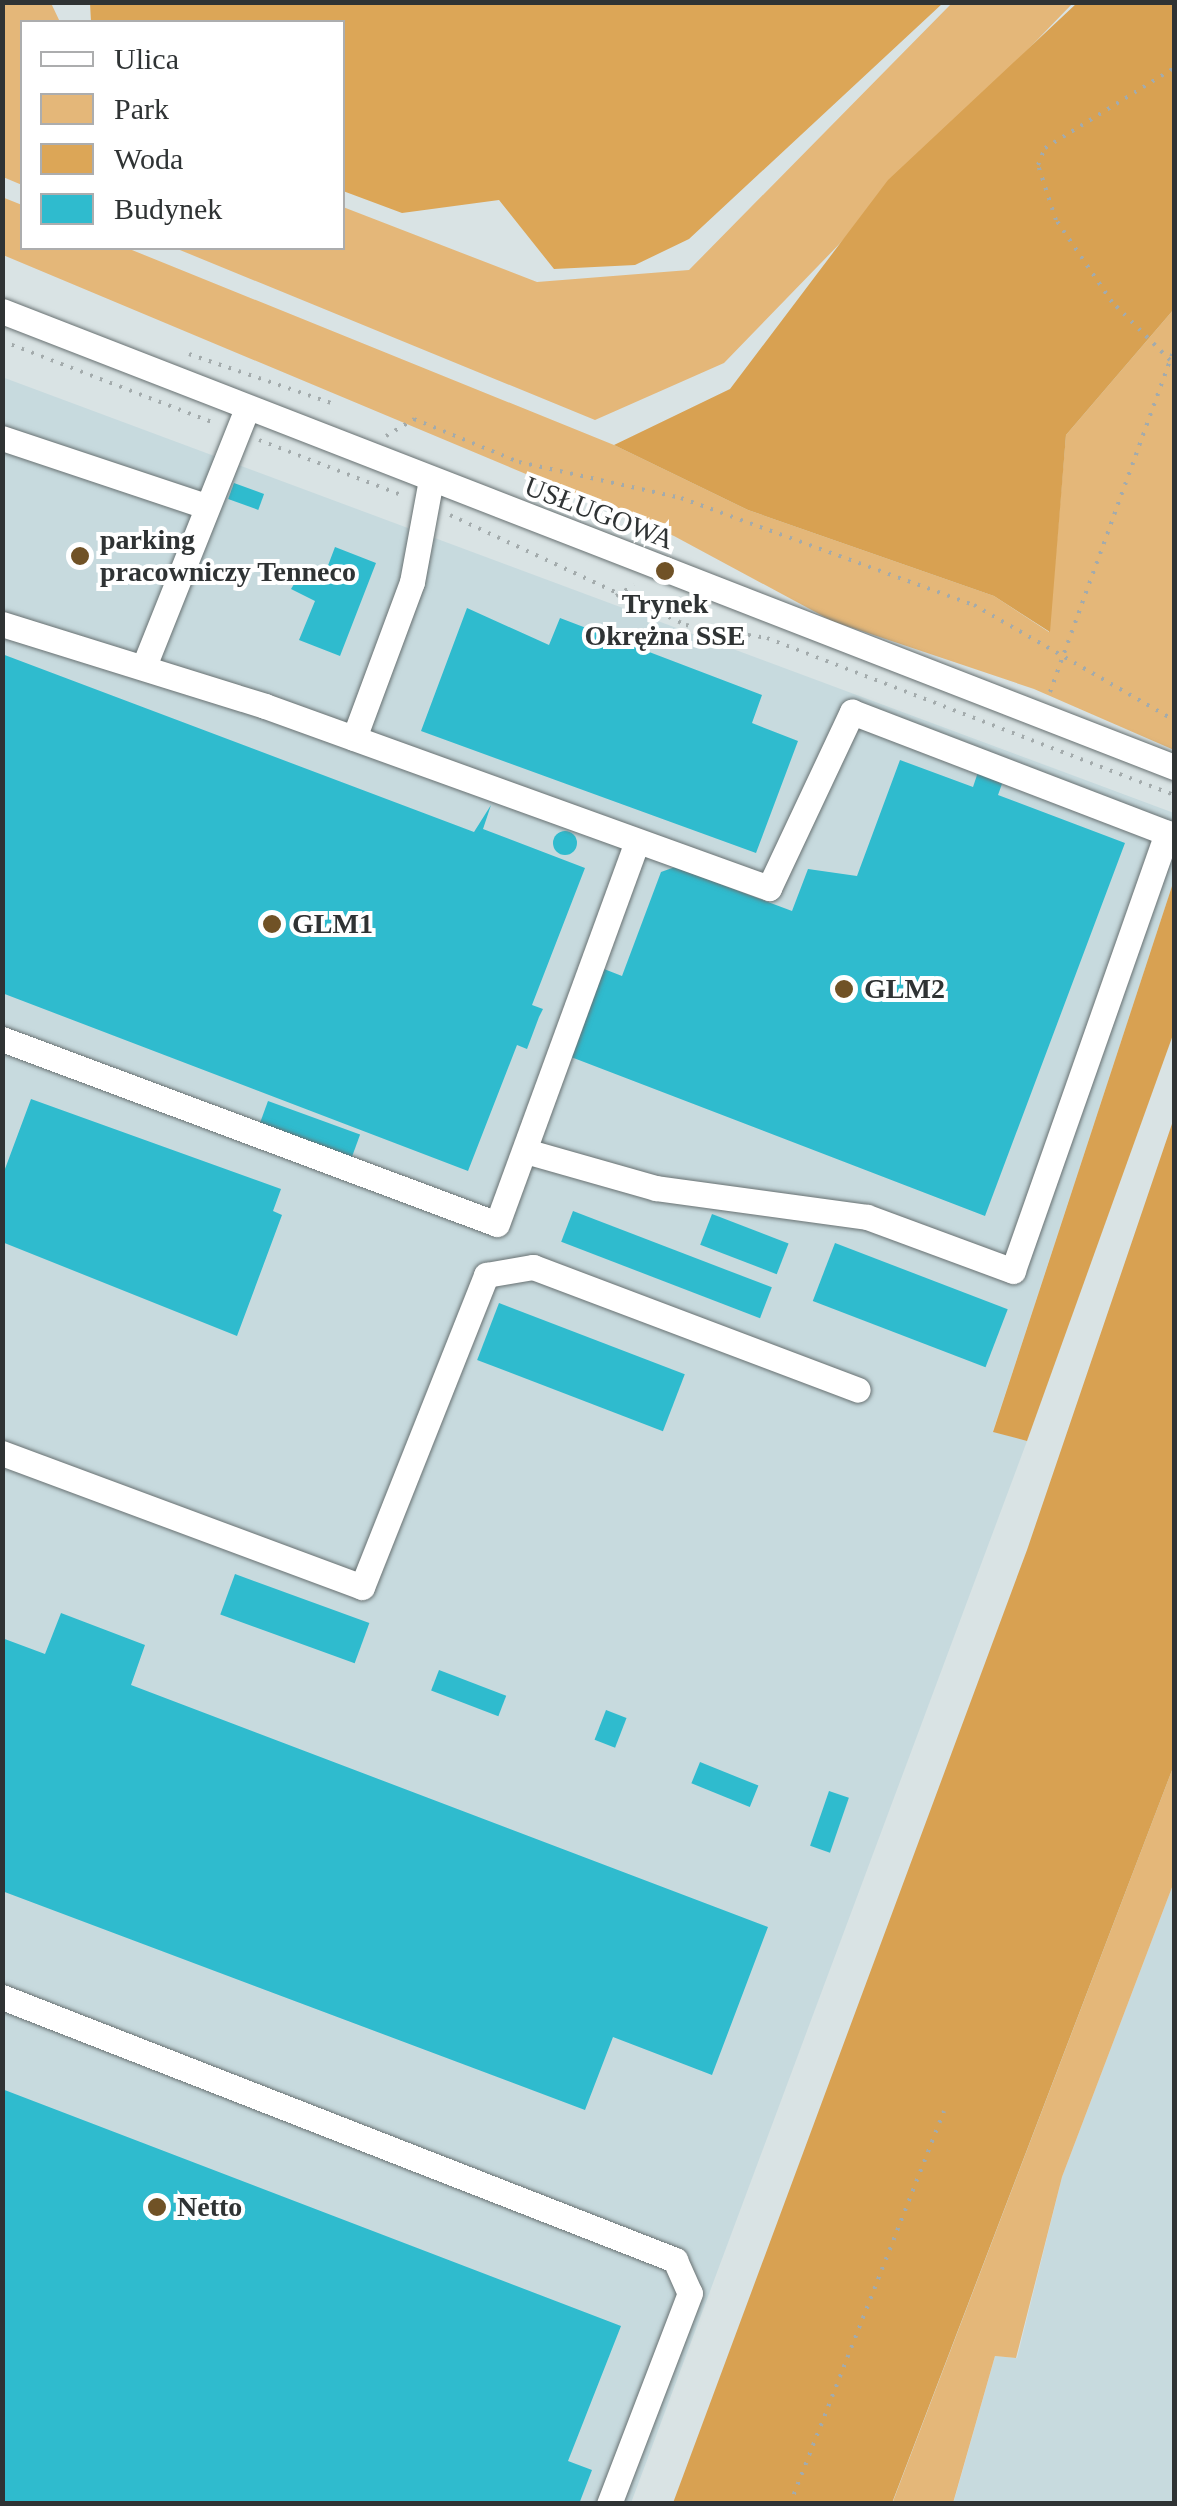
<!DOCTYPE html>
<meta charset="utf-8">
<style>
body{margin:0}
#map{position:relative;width:1177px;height:2506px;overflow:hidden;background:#d9e3e4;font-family:Georgia,serif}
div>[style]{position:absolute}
.built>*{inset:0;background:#c7dade}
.green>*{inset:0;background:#e4b779}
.forest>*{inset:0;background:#d8a152}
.water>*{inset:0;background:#dca657}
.building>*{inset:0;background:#2fbbce;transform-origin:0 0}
.round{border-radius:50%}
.path>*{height:4px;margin-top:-2px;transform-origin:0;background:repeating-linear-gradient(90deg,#a3abac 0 2.5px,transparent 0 10.5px)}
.roads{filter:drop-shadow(0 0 2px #687172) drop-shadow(0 0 2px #687172)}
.minor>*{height:25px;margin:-12.5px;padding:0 12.5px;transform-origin:12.5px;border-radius:12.5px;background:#fff}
.dots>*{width:28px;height:28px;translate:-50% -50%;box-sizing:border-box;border:5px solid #fff;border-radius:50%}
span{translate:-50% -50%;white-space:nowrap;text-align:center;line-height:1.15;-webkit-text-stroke:8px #fff;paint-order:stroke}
.street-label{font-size:28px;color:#2f3334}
.poi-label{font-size:28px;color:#2f3334;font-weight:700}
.left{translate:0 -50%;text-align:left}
.frame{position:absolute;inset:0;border:5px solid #2f3334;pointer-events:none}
.legend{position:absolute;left:20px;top:20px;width:325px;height:230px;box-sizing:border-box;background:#fff;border:2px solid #acadae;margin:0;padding:12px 18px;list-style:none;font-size:30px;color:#2f3334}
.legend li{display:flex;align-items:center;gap:20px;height:50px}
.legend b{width:50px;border:2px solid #acadae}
</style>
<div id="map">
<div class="built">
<div style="clip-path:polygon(2px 377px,1174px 813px,1174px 880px,993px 1431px,1027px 1441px,631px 2503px,3px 2503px)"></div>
<div style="clip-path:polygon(1174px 1882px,1174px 2503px,953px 2504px,995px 2356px,1017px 2358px,1062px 2177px)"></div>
</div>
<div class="green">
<div style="clip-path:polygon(2px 3px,51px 3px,60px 22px,22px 22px,22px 185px,3px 177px)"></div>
<div style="clip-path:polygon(952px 3px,1073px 3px,724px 363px,595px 420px,175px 248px,342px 248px,343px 207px,537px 282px,689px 270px)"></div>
<div style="clip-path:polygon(2px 197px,22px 205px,22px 248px,127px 248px,614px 445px,748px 510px,994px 596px,1049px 632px,1066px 435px,1174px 309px,1174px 750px,1034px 689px,832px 621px,674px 536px,3px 255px)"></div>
<div style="clip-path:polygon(1174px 1765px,1174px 1882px,1062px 2177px,1016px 2358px,995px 2356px,953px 2503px,892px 2504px)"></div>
</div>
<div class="forest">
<div style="clip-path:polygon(1077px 3px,1174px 3px,1174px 309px,1066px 435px,1050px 632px,994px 596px,748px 510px,614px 445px,730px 389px,888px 180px)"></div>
<div style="clip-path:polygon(1174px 880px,1174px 1032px,1027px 1441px,993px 1432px)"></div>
<div style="clip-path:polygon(1174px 1118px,1174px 1765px,892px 2503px,673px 2503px,1027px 1550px)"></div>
</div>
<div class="water">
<div style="clip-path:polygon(90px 3px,943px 3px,689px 239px,635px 265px,554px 269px,499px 200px,402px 213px,343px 191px,342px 22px,91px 22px)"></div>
</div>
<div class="building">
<div style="left:234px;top:483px;width:32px;height:17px;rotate:20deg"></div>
<div style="clip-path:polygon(335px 547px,376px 563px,340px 656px,299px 640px,315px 601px,291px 589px,299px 576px,321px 584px)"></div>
<div style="clip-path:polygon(467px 608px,549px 645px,560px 618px,762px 695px,752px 723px,798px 741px,756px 853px,421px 731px)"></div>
<div style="clip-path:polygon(2px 654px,474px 832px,491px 805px,483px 829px,585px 868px,532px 1005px,543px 1009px,539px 1017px,527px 1049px,517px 1045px,468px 1171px,2px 993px)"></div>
<div style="clip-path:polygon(900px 760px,973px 787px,978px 772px,1003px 781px,998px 795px,1125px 843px,985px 1216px,571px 1057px,604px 969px,622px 976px,661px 872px,675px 867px,792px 911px,808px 869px,857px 876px)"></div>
<div class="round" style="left:553px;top:831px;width:24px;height:24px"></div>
<div style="clip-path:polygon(31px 1099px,281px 1189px,273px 1211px,282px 1215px,237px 1336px,2px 1242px,2px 1177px)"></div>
<div style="left:268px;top:1101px;width:98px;height:33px;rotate:20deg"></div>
<div style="left:573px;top:1211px;width:213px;height:33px;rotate:21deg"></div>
<div style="left:712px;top:1214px;width:82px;height:33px;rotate:21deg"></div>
<div style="left:835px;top:1243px;width:185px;height:62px;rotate:21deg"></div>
<div style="left:499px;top:1303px;width:199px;height:61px;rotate:21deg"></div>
<div style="left:235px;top:1574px;width:143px;height:43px;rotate:20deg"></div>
<div style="clip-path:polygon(61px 1613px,145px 1645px,131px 1685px,768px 1927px,712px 2075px,613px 2037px,585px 2110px,2px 1891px,2px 1638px,45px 1654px)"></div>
<div style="left:439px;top:1670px;width:72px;height:22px;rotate:21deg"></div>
<div style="left:606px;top:1710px;width:22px;height:32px;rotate:21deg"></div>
<div style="left:700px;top:1762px;width:63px;height:23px;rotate:22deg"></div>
<div style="left:829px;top:1791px;width:21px;height:58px;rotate:19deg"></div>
<div style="clip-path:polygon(2px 2089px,621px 2326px,568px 2461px,592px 2470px,579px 2504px,2px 2504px)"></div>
</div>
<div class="path">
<div style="left:2px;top:341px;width:230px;rotate:21.1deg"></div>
<div style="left:189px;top:354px;width:150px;rotate:19deg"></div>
<div style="left:1170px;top:360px;width:82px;rotate:-135deg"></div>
<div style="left:1112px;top:302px;width:99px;rotate:-124.3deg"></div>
<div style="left:1056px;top:220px;width:58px;rotate:-108.1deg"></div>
<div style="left:1038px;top:165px;width:18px;rotate:-68deg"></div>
<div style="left:1045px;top:148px;width:152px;rotate:-31.8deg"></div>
<div style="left:386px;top:436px;width:33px;rotate:-31deg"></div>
<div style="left:414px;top:419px;width:113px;rotate:22.3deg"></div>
<div style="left:519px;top:462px;width:166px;rotate:12.5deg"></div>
<div style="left:681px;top:498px;width:312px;rotate:20.1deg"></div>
<div style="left:974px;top:605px;width:231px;rotate:29.9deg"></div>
<div style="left:259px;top:440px;width:155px;rotate:21.1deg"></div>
<div style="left:450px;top:515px;width:260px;rotate:25deg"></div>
<div style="left:686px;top:625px;width:82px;rotate:9.1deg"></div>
<div style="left:767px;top:638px;width:436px;rotate:21.1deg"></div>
<div style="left:616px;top:596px;width:21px;rotate:-31deg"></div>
<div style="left:1050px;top:692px;width:365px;rotate:-70.1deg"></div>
<div style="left:790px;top:2504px;width:422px;rotate:-68.6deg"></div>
</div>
<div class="roads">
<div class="minor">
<div style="left:2px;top:311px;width:1258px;rotate:21.26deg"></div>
<div style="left:2px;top:438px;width:211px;rotate:18.5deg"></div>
<div style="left:2px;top:624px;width:275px;rotate:17.3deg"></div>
<div style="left:265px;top:706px;width:536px;rotate:19.86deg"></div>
<div style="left:769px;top:888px;width:195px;rotate:-64.8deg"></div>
<div style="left:852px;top:712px;width:337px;rotate:21deg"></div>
<div style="left:1167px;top:833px;width:464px;rotate:109.4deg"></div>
<div style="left:1013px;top:1271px;width:156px;rotate:-159.7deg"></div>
<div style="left:867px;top:1217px;width:213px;rotate:-172.2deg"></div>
<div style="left:656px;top:1188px;width:136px;rotate:-164.2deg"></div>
<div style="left:144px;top:666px;width:278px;rotate:-68.2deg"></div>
<div style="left:354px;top:738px;width:166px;rotate:-69.6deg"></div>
<div style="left:412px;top:582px;width:105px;rotate:-79.5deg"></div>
<div style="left:2px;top:1039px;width:528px;rotate:20.49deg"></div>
<div style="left:497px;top:1224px;width:405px;rotate:-69.9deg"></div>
<div style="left:2px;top:1453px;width:384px;rotate:20.4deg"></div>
<div style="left:362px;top:1587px;width:336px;rotate:-68.3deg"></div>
<div style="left:486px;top:1275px;width:48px;rotate:-9.7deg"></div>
<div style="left:533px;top:1267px;width:347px;rotate:20.7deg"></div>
<div style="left:2px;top:1997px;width:723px;rotate:21.34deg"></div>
<div style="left:675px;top:2260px;width:36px;rotate:66deg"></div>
<div style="left:690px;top:2293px;width:226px;rotate:111deg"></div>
</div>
</div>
<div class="dots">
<div style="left:80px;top:556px;background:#705226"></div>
<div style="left:665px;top:571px;background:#705226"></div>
<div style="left:272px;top:924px;background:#705226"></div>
<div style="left:844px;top:989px;background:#705226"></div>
<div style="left:157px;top:2207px;background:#705226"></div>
</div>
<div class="street-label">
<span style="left:599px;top:513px;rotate:21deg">USŁUGOWA</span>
</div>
<div class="poi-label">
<span class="left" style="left:100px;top:556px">parking<br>pracowniczy Tenneco</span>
<span style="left:665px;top:620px">Trynek<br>Okrężna SSE</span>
<span class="left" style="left:292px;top:924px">GLM1</span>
<span class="left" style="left:864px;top:989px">GLM2</span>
<span class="left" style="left:177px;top:2207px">Netto</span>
</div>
<div class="frame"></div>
<ul class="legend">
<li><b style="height:12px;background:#fff"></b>Ulica</li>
<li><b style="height:28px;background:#e4b779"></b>Park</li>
<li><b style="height:28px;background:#dca657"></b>Woda</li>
<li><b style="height:28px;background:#2fbbce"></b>Budynek</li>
</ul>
</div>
